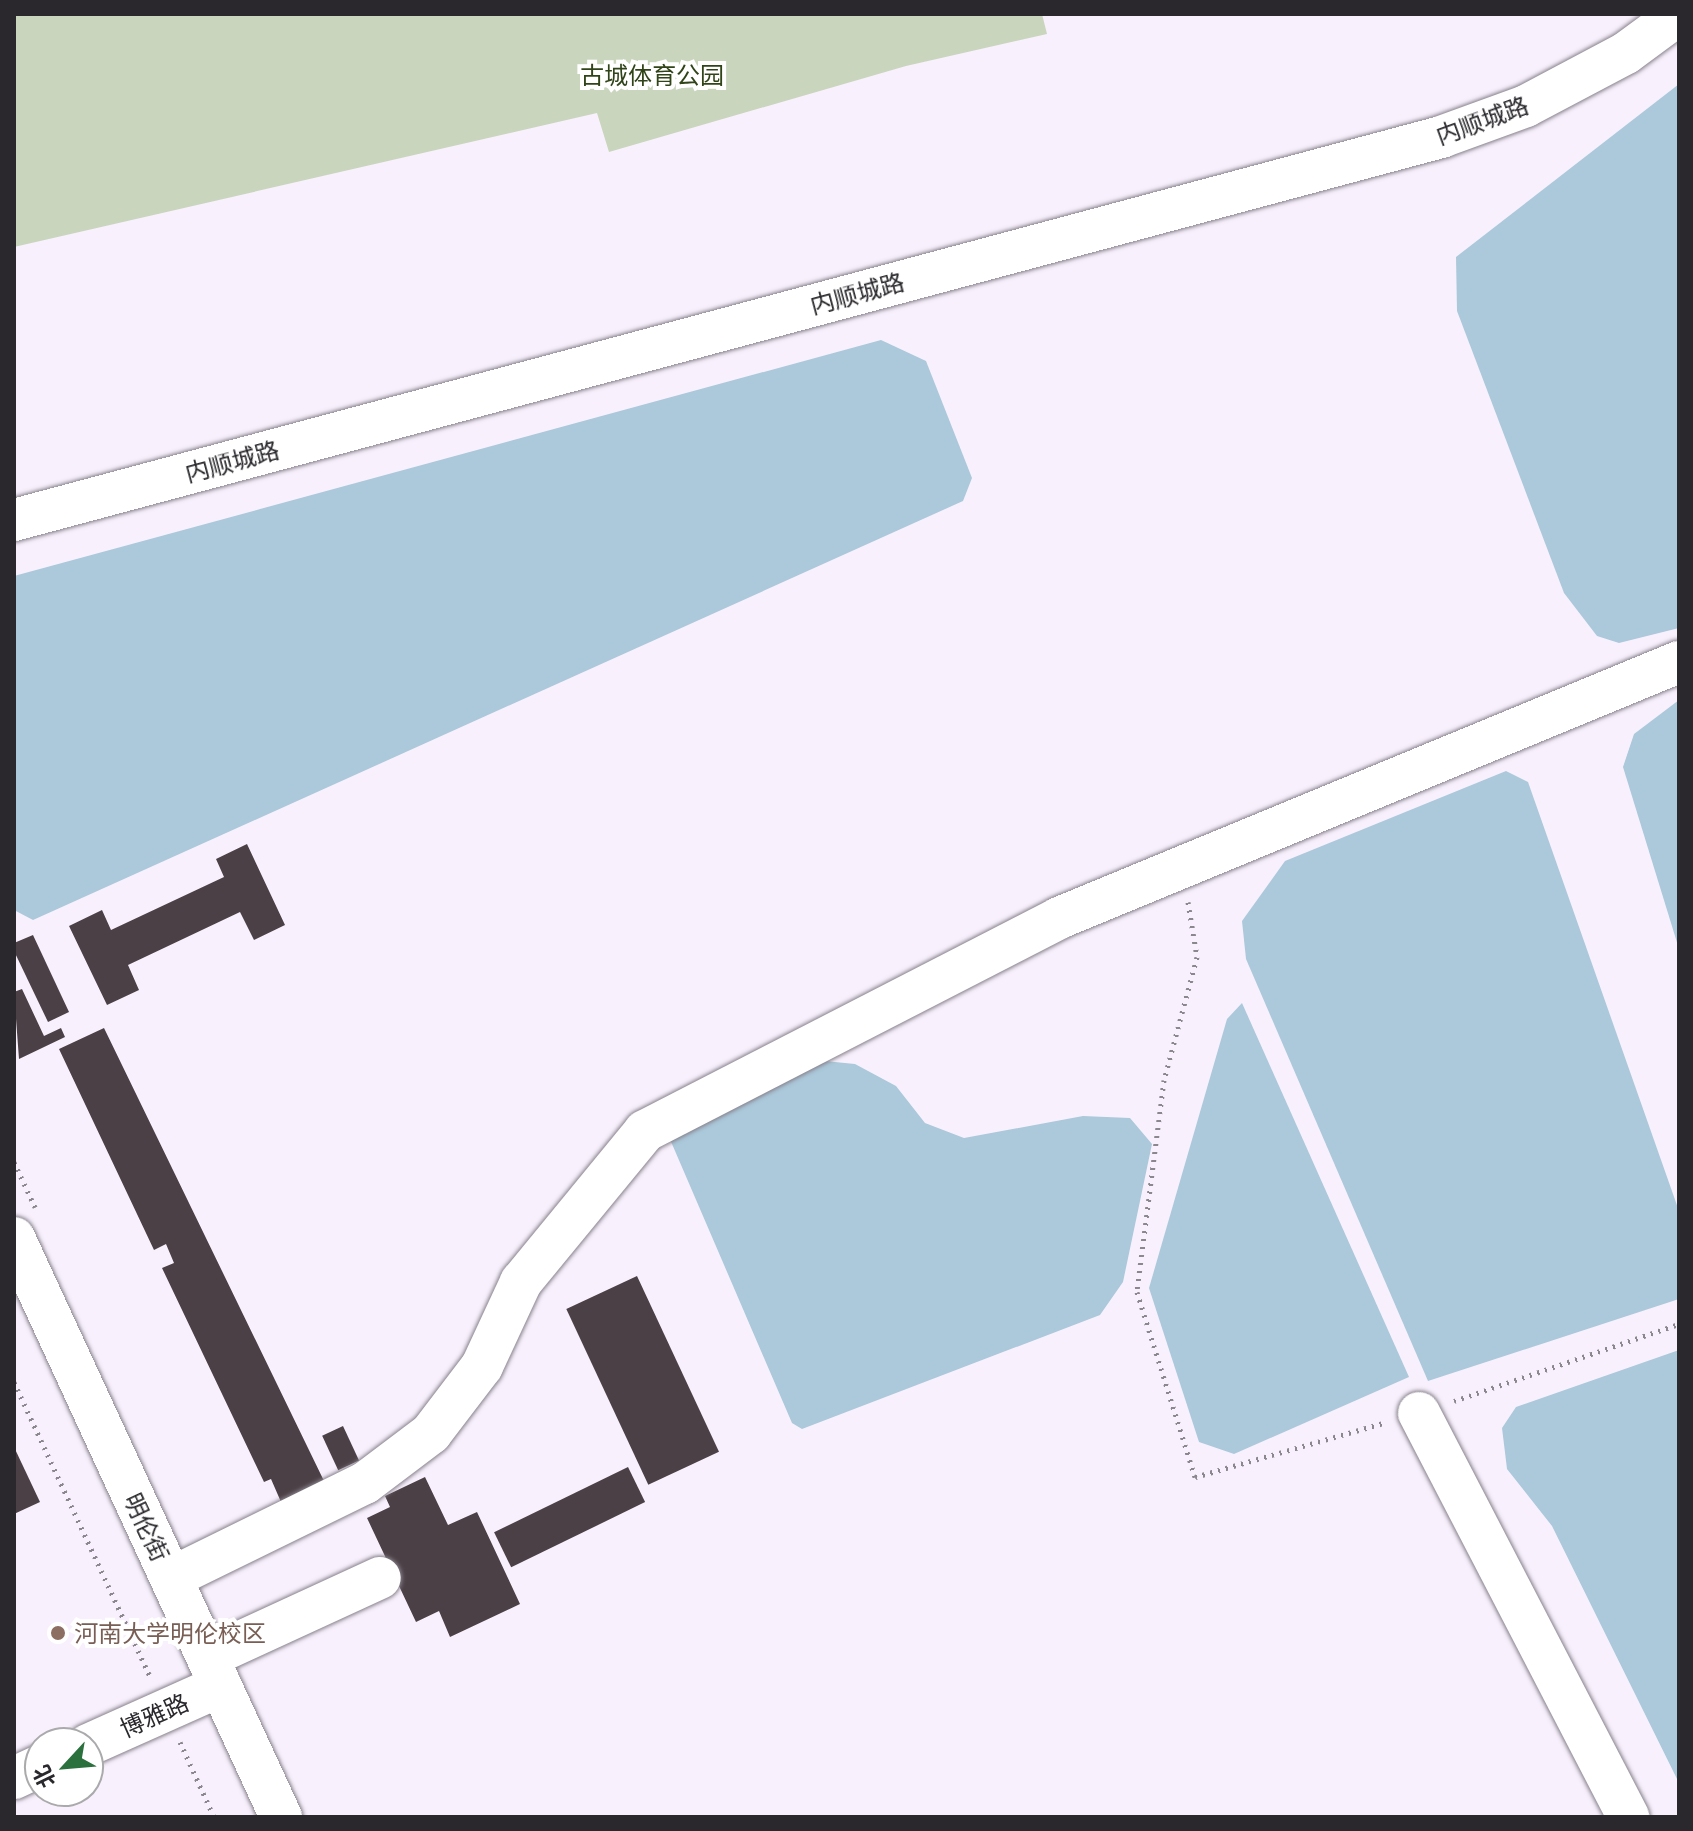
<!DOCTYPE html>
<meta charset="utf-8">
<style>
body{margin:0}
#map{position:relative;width:1693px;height:1831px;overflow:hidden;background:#f8f1fd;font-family:Manrope,"Noto Sans SC",sans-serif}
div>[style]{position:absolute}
.green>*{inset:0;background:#c9d5bd}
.water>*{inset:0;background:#abc9db}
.building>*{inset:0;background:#4b4045;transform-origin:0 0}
.path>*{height:5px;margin-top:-2.5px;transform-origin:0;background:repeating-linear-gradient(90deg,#8b878f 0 2px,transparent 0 8px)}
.roads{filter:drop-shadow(0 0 2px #87818c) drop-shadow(0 0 2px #87818c)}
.minor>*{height:42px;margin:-21px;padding:0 21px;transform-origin:21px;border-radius:21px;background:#fff}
.dots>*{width:22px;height:22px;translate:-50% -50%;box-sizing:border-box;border:4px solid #fff;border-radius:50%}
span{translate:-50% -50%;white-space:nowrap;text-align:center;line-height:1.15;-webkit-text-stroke:8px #fff;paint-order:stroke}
.park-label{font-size:24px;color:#304418}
.street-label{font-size:24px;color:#2a282c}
.education-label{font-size:24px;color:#785e54}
.left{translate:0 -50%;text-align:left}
.frame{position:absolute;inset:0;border:16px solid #2a282c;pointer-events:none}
.north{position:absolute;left:24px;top:1727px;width:80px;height:80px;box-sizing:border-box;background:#fff;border:2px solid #aaa9ab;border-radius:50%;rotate:244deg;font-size:22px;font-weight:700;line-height:32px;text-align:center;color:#2a282c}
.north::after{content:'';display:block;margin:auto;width:28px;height:36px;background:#2a713e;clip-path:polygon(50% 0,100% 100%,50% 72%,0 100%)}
</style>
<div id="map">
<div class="green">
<div style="clip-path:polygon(14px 14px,1042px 14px,1047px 34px,906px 66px,609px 152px,597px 113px,14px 247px)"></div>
</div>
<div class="water">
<div style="clip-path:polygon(1679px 84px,1679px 628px,1619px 643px,1597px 636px,1564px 593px,1457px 311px,1456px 257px)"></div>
<div style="clip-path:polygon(881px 340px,926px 361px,972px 478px,963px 501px,33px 920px,14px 910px,14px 576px)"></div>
<div style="clip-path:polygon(1679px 700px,1679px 949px,1623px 767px,1634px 734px)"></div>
<div style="clip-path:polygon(1506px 771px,1528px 782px,1679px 1211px,1679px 1299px,1428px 1381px,1246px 959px,1242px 921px,1285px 861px)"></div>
<div style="clip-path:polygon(1242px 1003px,1409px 1377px,1234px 1454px,1199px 1442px,1149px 1288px,1227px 1019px)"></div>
<div style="clip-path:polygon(825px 1061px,855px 1064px,896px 1086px,925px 1123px,964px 1138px,1083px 1116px,1130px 1118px,1152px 1144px,1123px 1282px,1100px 1315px,802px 1429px,792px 1423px,666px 1130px)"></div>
<div style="clip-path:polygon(1679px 1350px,1679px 1783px,1552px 1526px,1507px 1469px,1502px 1428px,1516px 1407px)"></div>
</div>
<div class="building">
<div style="clip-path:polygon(247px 844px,285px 925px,254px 940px,240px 912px,128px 965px,139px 990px,107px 1005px,69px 926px,102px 910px,111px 930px,224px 877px,216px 859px)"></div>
<div style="clip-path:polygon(33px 935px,69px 1012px,48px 1022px,14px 951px,14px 943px)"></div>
<div style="clip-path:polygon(22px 989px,44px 1036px,61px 1028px,65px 1037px,19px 1059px,14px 992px)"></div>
<div style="clip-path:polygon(104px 1028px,324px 1481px,281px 1502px,271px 1479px,264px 1482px,162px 1268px,174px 1263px,166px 1244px,154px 1250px,59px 1049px)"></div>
<div style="left:637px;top:1276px;width:194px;height:78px;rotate:65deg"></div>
<div style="left:343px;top:1426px;width:38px;height:23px;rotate:65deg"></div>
<div style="clip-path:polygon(14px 1447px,40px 1502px,14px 1514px)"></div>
<div style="left:628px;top:1467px;width:39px;height:149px;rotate:64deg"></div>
<div style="clip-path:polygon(425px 1477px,448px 1525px,477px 1512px,520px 1604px,450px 1637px,439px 1611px,416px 1622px,367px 1518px,390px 1507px,385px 1496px)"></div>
</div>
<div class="path">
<div style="left:1188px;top:902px;width:56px;rotate:80.7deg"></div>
<div style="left:1197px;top:957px;width:127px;rotate:105deg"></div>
<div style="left:1164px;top:1080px;width:214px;rotate:97.3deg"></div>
<div style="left:1137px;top:1292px;width:194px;rotate:72.6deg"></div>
<div style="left:1195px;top:1477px;width:196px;rotate:-16deg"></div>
<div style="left:14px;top:1162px;width:50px;rotate:65deg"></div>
<div style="left:14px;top:1382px;width:327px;rotate:65.2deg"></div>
<div style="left:1454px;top:1401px;width:238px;rotate:-18.9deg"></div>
<div style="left:180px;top:1742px;width:82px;rotate:65.6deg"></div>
</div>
<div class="roads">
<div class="minor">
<div style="left:14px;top:520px;width:1478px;rotate:-15.02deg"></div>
<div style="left:1441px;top:137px;width:90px;rotate:-20deg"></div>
<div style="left:1526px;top:106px;width:113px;rotate:-27.9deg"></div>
<div style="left:1626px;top:53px;width:66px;rotate:-36.3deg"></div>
<div style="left:14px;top:1238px;width:638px;rotate:65.24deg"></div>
<div style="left:1419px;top:1413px;width:455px;rotate:62.6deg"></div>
<div style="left:171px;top:1578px;width:216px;rotate:-26.1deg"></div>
<div style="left:365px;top:1483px;width:83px;rotate:-37.1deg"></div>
<div style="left:431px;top:1433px;width:84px;rotate:-52.7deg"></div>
<div style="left:482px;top:1366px;width:93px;rotate:-65.1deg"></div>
<div style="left:521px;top:1282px;width:195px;rotate:-50.6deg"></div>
<div style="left:645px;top:1131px;width:466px;rotate:-27.2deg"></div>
<div style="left:1059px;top:918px;width:671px;rotate:-22.44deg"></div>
<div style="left:208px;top:1657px;width:189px;rotate:-24.7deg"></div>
<div style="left:88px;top:1745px;width:145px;rotate:-24.1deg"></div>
<div style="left:14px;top:1778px;width:29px;rotate:-25deg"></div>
</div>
</div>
<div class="dots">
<div style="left:58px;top:1633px;background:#8d6e63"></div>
</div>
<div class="park-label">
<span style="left:652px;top:75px">古城体育公园</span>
</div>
<div class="street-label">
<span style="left:1482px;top:120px;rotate:-20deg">内顺城路</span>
<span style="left:857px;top:293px;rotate:-15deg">内顺城路</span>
<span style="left:232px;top:461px;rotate:-15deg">内顺城路</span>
<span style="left:147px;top:1527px;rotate:65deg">明伦街</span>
<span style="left:154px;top:1715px;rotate:-24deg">博雅路</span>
</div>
<div class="education-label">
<span class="left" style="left:74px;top:1633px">河南大学明伦校区</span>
</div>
<div class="frame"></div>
<div class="north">北</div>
</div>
